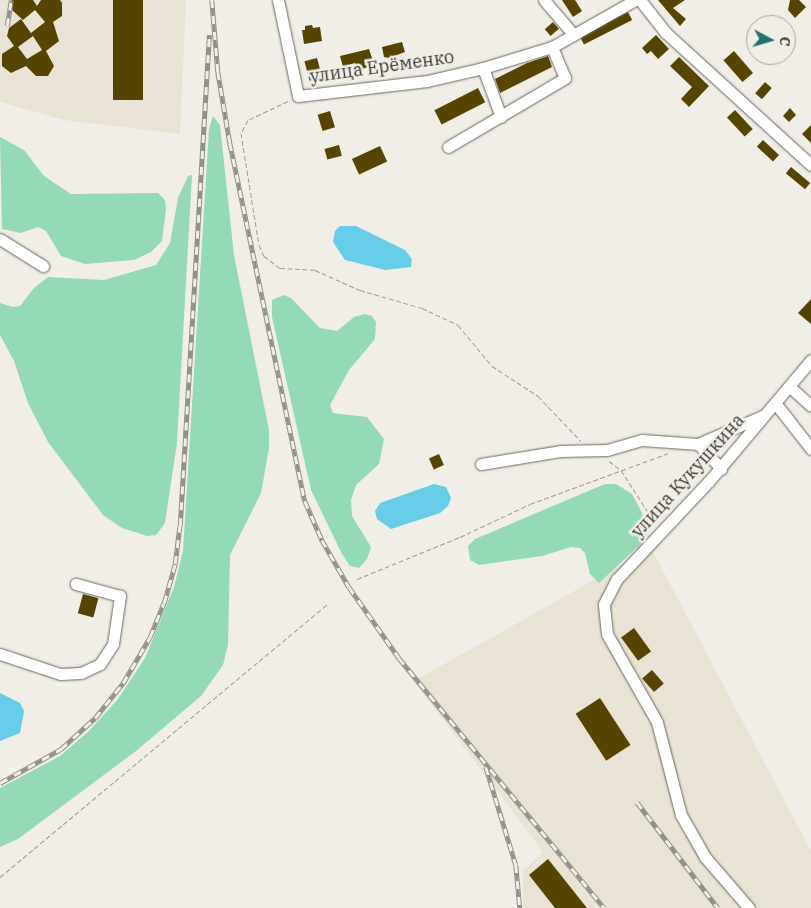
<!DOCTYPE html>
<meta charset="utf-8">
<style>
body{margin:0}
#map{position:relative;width:811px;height:908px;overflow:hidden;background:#f0eee6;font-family:"IBM Plex Serif",serif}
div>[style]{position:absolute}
.built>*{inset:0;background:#e8e3d4}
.green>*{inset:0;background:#95dab7}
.water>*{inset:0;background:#66cce7}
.building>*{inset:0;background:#564500;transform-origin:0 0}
.path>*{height:1px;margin-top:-0.5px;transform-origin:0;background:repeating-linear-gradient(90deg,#9d9c96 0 5px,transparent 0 7.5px)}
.roads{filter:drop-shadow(0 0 1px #68665f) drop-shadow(0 0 1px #68665f)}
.minor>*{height:11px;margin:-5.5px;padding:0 5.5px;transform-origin:5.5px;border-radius:5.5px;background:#fff}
.rail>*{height:4.5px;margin-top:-2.25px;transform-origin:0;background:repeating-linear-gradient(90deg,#f0eee6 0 8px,#92908b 0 16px);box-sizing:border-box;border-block:1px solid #92908b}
span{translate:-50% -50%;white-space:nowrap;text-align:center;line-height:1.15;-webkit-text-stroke:5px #f0eee6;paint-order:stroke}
.street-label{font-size:18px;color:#3a3936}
.north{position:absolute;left:746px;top:15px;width:50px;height:50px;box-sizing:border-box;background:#f0eee6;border:1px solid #a7a6a0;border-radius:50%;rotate:96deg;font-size:14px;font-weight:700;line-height:20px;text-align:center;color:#3a3936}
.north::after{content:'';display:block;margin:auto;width:18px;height:22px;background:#26706d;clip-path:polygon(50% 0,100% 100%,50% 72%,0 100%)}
</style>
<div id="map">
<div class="built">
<div style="clip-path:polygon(0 0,186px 0,180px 134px,64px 120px,0 102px)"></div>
<div style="clip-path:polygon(651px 548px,811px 851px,811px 908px,523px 908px,523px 870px,543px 852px,414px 681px)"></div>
</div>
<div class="green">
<div style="clip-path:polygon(213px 116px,220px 125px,234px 255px,269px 430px,269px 448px,261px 493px,230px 555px,228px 645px,223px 665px,201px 696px,136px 751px,18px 839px,0 847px,0 788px,60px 756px,89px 731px,118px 699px,145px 658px,174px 587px,183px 551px,209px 129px)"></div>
<div style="clip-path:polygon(0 137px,24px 150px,44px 176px,71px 194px,158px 193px,165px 200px,166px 210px,162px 241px,151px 252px,134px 260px,85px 264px,61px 256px,46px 231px,38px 227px,21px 233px,2px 229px)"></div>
<div style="clip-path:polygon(192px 175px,177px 443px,165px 523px,156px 535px,147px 536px,122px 528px,103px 515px,48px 442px,28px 403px,14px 361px,0 335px,0 303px,13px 307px,20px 306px,34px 288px,48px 277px,104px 280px,156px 265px,170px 243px,178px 198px,188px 176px)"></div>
<div style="clip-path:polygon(284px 295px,291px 298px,320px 328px,337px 331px,354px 317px,365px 314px,372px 316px,376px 322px,375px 339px,349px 370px,330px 405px,333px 413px,367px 417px,384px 439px,379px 464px,356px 485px,351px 500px,352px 516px,371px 547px,367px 559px,359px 568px,350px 566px,342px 554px,311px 490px,272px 317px,272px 300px)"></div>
<div style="clip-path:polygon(605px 484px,616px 484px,632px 494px,649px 526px,643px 542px,599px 583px,590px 574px,585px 553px,580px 548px,571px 547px,542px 556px,479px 565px,470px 560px,468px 546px,475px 539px)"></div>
</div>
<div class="water">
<div style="clip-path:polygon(340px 226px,356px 226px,405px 250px,412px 259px,411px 267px,385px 270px,345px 260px,333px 242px,335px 231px)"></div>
<div style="clip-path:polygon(434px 484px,446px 487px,451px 498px,448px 506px,440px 513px,391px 529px,377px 519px,375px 511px,380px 503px)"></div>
<div style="clip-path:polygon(0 693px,20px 703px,24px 711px,20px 733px,0 741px)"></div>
</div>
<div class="building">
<div style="clip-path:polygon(12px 0,33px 0,37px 6px,41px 0,60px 0,62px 3px,62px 16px,53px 22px,59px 41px,46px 51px,54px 66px,48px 76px,36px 76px,26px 66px,11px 73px,2px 66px,2px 54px,14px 46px,7px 36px,9px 28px,21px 19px,33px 36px,18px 47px,27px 59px,42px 50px,31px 33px,45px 22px,35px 10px,23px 20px,12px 10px)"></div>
<div style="left:113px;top:0;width:30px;height:100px"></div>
<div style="clip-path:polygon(562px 0,575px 0,582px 11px,573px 17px)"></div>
<div style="clip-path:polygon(658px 0,685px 0,673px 8px,686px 19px,680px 26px)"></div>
<div style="clip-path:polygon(790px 0,799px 0,806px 7px,795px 18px,788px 10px)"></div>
<div style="left:628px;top:12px;width:9px;height:54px;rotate:63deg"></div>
<div style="left:553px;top:22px;width:9px;height:11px;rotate:49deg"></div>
<div style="clip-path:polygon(312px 25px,313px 28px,320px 27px,322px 41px,304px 44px,302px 30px,305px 30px,305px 26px)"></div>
<div style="clip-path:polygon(656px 35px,669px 49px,658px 59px,651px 51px,647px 54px,642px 48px)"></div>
<div style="clip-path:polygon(402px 42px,405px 52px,389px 58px,384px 57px,382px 47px)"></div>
<div style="clip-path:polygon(369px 49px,373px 61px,368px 63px,369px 67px,357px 70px,355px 63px,343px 67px,340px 56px)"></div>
<div style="left:734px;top:51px;width:29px;height:14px;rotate:49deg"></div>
<div style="clip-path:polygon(548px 56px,552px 67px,500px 93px,495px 79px,527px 63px)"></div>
<div style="clip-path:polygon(679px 57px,709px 86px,689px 107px,681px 99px,692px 87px,670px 66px)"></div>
<div style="left:317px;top:58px;width:20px;height:13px;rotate:75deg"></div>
<div style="left:765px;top:82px;width:9px;height:15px;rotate:41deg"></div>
<div style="left:478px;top:88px;width:16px;height:49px;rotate:63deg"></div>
<div style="clip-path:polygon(790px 108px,796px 115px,789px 122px,783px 116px)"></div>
<div style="left:735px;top:110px;width:26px;height:11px;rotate:47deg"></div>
<div style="left:330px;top:111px;width:17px;height:13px;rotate:73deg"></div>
<div style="clip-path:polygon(811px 125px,811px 143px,802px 134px)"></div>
<div style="left:763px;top:140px;width:22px;height:9px;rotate:43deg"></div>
<div style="left:339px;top:145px;width:11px;height:15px;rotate:75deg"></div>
<div style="left:380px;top:146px;width:17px;height:31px;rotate:65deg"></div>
<div style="left:791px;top:167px;width:25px;height:8px;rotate:40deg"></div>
<div style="clip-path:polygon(811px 299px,811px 324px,798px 313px)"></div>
<div style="left:439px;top:454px;width:12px;height:11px;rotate:66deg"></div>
<div style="left:83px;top:594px;width:16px;height:20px;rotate:15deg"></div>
<div style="left:634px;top:628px;width:29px;height:16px;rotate:54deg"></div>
<div style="left:652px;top:670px;width:18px;height:13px;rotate:49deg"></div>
<div style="left:600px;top:698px;width:56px;height:29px;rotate:57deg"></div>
<div style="clip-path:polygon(548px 859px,587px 908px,555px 908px,529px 875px)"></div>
</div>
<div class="path">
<div style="left:288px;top:101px;width:44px;rotate:154.6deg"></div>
<div style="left:248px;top:120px;width:15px;rotate:118deg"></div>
<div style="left:241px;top:133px;width:113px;rotate:80.9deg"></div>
<div style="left:259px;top:245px;width:12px;rotate:66deg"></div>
<div style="left:264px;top:256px;width:20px;rotate:37deg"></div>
<div style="left:280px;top:268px;width:35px;rotate:3deg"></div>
<div style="left:315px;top:270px;width:49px;rotate:24deg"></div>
<div style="left:360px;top:290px;width:65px;rotate:16.2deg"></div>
<div style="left:422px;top:308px;width:40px;rotate:25deg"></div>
<div style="left:458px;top:325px;width:53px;rotate:50.3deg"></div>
<div style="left:492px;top:366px;width:55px;rotate:33.1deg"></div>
<div style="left:538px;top:396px;width:62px;rotate:46.3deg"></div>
<div style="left:609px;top:461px;width:15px;rotate:37deg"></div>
<div style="left:621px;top:470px;width:63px;rotate:57.3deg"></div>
<div style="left:357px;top:579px;width:111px;rotate:-22.2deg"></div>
<div style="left:460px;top:537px;width:77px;rotate:-25.2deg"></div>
<div style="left:530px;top:504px;width:150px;rotate:-20.2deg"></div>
<div style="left:0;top:877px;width:427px;rotate:-39.8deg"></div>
</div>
<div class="roads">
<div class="minor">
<div style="left:278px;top:0;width:98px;rotate:78.2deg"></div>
<div style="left:298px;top:96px;width:130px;rotate:-6.6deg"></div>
<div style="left:427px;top:81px;width:57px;rotate:-13.1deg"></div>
<div style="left:483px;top:68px;width:72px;rotate:-16.9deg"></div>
<div style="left:552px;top:47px;width:95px;rotate:-29.5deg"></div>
<div style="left:544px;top:0;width:45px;rotate:49.5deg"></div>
<div style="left:640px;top:0;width:42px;rotate:51.8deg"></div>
<div style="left:666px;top:33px;width:196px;rotate:42.3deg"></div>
<div style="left:483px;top:68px;width:52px;rotate:69.8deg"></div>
<div style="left:448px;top:147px;width:136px;rotate:-30.5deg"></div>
<div style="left:565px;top:78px;width:34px;rotate:-113deg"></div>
<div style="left:0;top:239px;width:51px;rotate:32.1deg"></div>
<div style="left:790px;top:387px;width:28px;rotate:42deg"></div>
<div style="left:776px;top:404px;width:57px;rotate:52.1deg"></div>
<div style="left:698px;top:444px;width:34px;rotate:47deg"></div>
<div style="left:481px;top:464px;width:80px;rotate:-9.3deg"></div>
<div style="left:560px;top:451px;width:47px;rotate:-1.2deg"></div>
<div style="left:607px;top:450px;width:36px;rotate:-16deg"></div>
<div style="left:642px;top:440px;width:56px;rotate:4.1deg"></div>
<div style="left:698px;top:444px;width:70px;rotate:-23.6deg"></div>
<div style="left:0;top:654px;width:63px;rotate:18.4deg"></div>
<div style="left:60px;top:674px;width:21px;rotate:-3deg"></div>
<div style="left:81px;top:673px;width:21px;rotate:-25deg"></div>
<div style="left:100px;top:664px;width:24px;rotate:-57deg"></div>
<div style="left:113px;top:644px;width:49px;rotate:-81.7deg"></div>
<div style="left:120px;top:596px;width:46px;rotate:-164.7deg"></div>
<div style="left:749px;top:908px;width:67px;rotate:-130.8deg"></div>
<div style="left:705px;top:857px;width:48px;rotate:-119.7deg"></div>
<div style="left:681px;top:815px;width:96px;rotate:-104.5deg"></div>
<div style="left:657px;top:722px;width:101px;rotate:-119.6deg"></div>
<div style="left:607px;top:634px;width:30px;rotate:-96deg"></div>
<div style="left:604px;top:604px;width:28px;rotate:-63deg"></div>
<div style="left:617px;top:579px;width:134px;rotate:-46.8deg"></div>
<div style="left:709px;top:481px;width:158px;rotate:-49.9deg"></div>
</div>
</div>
<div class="rail">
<div style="left:212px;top:0;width:72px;rotate:85.2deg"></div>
<div style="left:218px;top:72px;width:72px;rotate:80.4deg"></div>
<div style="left:230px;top:143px;width:366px;rotate:78.2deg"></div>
<div style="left:305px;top:501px;width:43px;rotate:66.4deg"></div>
<div style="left:322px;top:540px;width:54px;rotate:60.1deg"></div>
<div style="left:349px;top:587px;width:87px;rotate:54.8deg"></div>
<div style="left:399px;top:658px;width:323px;rotate:50.6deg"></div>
<div style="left:7px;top:26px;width:26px;rotate:-81deg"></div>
<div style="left:486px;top:767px;width:102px;rotate:73deg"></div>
<div style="left:516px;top:865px;width:43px;rotate:84.7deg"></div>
<div style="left:0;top:783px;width:70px;rotate:-29.1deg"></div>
<div style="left:61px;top:749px;width:46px;rotate:-42.4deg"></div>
<div style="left:95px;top:718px;width:45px;rotate:-51.3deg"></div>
<div style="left:123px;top:683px;width:53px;rotate:-59.6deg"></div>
<div style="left:150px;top:637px;width:37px;rotate:-68deg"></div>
<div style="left:164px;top:603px;width:41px;rotate:-74.2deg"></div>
<div style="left:175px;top:564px;width:38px;rotate:-83deg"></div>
<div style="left:180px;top:526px;width:492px;rotate:-86.6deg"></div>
<div style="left:637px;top:802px;width:133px;rotate:52.6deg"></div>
</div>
<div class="street-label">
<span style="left:382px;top:67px;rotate:-8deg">улица Ерёменко</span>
<span style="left:688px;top:476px;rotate:-48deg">улица Кукушкина</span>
</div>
<div class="north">С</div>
</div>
